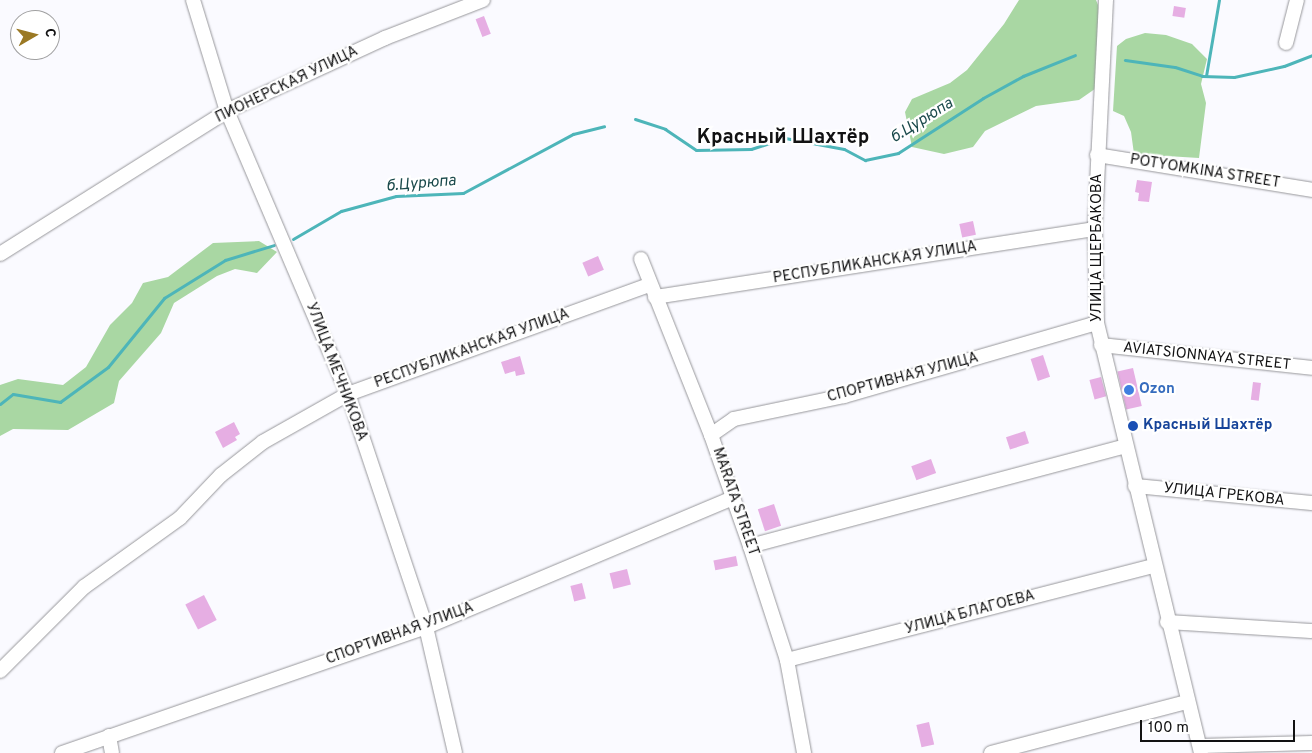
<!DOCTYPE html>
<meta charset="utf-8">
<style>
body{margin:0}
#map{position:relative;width:1312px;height:753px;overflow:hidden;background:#fafaff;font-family:Overpass,sans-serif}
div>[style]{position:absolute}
.green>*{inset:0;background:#a9d7a3}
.stream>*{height:3px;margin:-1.5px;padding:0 1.5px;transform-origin:1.5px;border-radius:1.5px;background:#4db5b9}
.building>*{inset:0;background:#e6aee3;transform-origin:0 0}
.roads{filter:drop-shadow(0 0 1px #97979b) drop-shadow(0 0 1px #97979b)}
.minor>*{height:14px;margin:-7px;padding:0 7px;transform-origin:7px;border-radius:7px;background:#fff}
.dots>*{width:14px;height:14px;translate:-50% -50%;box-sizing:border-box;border:2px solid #fff;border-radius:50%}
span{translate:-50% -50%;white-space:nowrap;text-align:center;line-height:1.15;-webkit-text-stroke:4.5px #fff;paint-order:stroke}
.street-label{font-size:15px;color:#121213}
.shop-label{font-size:15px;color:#366cbe;font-weight:700}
.left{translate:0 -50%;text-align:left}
.transit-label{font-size:15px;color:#164399;font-weight:700}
.water-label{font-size:16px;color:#1a494b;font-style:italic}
.district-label{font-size:20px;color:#121213;font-weight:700}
.north{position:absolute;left:10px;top:10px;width:50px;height:50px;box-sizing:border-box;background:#fff;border:1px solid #a0a0a1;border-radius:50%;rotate:82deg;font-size:14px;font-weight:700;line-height:20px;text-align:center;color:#121213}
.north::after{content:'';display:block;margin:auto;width:18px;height:22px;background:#9b7924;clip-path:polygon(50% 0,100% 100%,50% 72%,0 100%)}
.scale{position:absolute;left:1140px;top:720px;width:155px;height:22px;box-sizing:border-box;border:2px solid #121213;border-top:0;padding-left:6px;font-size:15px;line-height:18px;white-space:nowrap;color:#121213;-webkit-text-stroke:4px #fff;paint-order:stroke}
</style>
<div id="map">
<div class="green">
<div style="clip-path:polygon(1019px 0,1096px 0,1105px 22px,1102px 84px,1079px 100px,1036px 106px,985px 131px,973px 147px,944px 154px,912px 147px,905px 112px,912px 99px,950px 83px,967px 70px,1004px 24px)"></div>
<div style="clip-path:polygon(1145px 33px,1166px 35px,1192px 44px,1207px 59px,1201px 84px,1206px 103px,1199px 158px,1134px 154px,1131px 132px,1124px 116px,1113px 111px,1117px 46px,1126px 39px)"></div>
<div style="clip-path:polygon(259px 241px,277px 252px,257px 273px,235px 269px,217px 276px,174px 303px,161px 333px,119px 381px,114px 403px,68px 430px,13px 429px,0 436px,0 385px,18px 379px,63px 385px,86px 367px,110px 325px,132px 303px,143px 283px,168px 277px,213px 243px)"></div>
</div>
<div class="stream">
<div style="left:1125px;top:60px;width:50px;rotate:8deg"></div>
<div style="left:1175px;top:67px;width:28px;rotate:18deg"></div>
<div style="left:1202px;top:76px;width:32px;rotate:2deg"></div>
<div style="left:1234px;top:77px;width:51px;rotate:-12.4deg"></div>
<div style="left:1284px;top:66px;width:30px;rotate:-21deg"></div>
<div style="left:1206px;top:76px;width:77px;rotate:-80.3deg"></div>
<div style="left:635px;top:119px;width:32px;rotate:18deg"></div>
<div style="left:665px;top:129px;width:37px;rotate:34deg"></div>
<div style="left:696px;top:150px;width:55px;rotate:-1deg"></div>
<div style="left:751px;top:149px;width:36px;rotate:-18deg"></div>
<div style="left:785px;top:138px;width:60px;rotate:10.6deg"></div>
<div style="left:844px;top:149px;width:24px;rotate:28deg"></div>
<div style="left:865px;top:160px;width:34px;rotate:-12deg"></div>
<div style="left:898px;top:153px;width:101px;rotate:-32.9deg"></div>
<div style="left:983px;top:98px;width:46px;rotate:-28.8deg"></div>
<div style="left:1023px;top:76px;width:56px;rotate:-22deg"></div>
<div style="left:293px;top:239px;width:56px;rotate:-30.3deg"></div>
<div style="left:341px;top:211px;width:57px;rotate:-15.3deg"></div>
<div style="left:396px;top:196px;width:67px;rotate:-2.6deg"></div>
<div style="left:463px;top:193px;width:125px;rotate:-28.2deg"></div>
<div style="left:573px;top:134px;width:32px;rotate:-14deg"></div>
<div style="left:0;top:404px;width:16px;rotate:-38deg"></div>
<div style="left:13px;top:394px;width:48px;rotate:9.7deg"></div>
<div style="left:60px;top:402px;width:59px;rotate:-36.1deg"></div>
<div style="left:108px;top:367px;width:89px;rotate:-50.9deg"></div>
<div style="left:164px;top:298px;width:72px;rotate:-31.9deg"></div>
<div style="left:225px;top:260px;width:51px;rotate:-17deg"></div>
</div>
<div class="building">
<div style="left:1174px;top:6px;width:12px;height:10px;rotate:9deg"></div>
<div style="left:484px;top:16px;width:19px;height:9px;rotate:69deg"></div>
<div style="clip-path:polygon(1137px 180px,1152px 182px,1149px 202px,1138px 201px,1139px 193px,1135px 192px)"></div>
<div style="left:973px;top:221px;width:14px;height:14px;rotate:78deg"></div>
<div style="left:598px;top:256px;width:15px;height:17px;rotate:67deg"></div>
<div style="left:1043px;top:355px;width:23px;height:13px;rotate:72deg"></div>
<div style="clip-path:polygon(520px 356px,525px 374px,516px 376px,515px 371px,505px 374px,501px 362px)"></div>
<div style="left:1133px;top:368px;width:39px;height:16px;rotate:77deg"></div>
<div style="left:1101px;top:377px;width:20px;height:12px;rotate:75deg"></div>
<div style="left:1253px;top:382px;width:8px;height:18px;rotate:7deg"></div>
<div style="clip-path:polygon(234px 422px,240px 434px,235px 437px,237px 440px,223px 448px,215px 432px)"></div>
<div style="left:1025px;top:431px;width:13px;height:20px;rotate:72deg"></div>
<div style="left:931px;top:459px;width:15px;height:21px;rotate:70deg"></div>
<div style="left:774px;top:504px;width:23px;height:17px;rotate:72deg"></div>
<div style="left:736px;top:556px;width:10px;height:23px;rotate:79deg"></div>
<div style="left:627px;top:569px;width:16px;height:18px;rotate:76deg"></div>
<div style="left:582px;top:583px;width:16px;height:12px;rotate:76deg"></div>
<div style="left:204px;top:595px;width:28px;height:21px;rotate:63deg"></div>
<div style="left:929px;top:722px;width:23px;height:13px;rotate:77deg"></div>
</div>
<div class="roads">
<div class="minor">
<div style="left:193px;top:0;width:116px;rotate:73deg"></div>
<div style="left:227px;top:111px;width:308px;rotate:66.9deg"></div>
<div style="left:348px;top:394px;width:246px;rotate:71.5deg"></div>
<div style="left:426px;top:627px;width:129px;rotate:77deg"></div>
<div style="left:1106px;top:0;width:229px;rotate:92.8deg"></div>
<div style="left:1095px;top:229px;width:94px;rotate:88.8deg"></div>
<div style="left:1097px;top:323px;width:442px;rotate:76.4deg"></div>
<div style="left:1286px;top:43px;width:44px;rotate:-75.7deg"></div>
<div style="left:1097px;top:155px;width:218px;rotate:9.2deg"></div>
<div style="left:0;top:254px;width:268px;rotate:-32.2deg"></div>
<div style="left:227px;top:111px;width:174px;rotate:-24.8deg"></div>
<div style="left:385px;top:38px;width:105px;rotate:-21.2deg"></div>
<div style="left:641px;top:259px;width:189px;rotate:68.3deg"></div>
<div style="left:711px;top:435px;width:118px;rotate:70.6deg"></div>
<div style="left:750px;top:546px;width:120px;rotate:72deg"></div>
<div style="left:787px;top:660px;width:95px;rotate:79.6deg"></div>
<div style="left:655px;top:297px;width:445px;rotate:-8.8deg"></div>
<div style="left:1101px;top:345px;width:212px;rotate:6.2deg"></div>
<div style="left:711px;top:435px;width:28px;rotate:-35deg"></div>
<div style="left:734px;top:419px;width:112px;rotate:-11.8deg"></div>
<div style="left:844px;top:396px;width:263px;rotate:-16.1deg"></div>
<div style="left:1135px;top:486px;width:178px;rotate:5.5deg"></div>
<div style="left:750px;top:546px;width:388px;rotate:-14.9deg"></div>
<div style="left:1167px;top:622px;width:145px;rotate:3.6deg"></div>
<div style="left:787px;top:660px;width:378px;rotate:-14.4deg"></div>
<div style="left:0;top:671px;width:119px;rotate:-45deg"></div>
<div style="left:84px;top:587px;width:118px;rotate:-35.7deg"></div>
<div style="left:180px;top:518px;width:59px;rotate:-46.4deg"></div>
<div style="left:221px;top:475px;width:53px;rotate:-38.2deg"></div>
<div style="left:263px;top:442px;width:98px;rotate:-29.5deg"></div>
<div style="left:348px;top:394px;width:320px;rotate:-19.9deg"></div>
<div style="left:109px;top:736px;width:17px;rotate:80deg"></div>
<div style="left:1200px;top:746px;width:112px;rotate:-1.5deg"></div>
<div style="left:62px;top:753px;width:385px;rotate:-19.1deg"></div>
<div style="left:426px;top:627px;width:331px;rotate:-22.8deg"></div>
<div style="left:991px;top:753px;width:203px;rotate:-14.6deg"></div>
</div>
</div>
<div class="dots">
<div style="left:1129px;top:390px;background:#3f7fe0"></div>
<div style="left:1133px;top:426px;background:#1a4fb4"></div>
</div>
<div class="street-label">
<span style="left:287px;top:85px;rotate:-26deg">ПИОНЕРСКАЯ УЛИЦА</span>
<span style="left:1205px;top:172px;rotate:9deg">POTYOMKINA STREET</span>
<span style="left:1098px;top:248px;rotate:-90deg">УЛИЦА ЩЕРБАКОВА</span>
<span style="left:875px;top:263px;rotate:-9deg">РЕСПУБЛИКАНСКАЯ УЛИЦА</span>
<span style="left:472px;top:349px;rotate:-20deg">РЕСПУБЛИКАНСКАЯ УЛИЦА</span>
<span style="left:1207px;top:357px;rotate:6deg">AVIATSIONNAYA STREET</span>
<span style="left:336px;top:372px;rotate:69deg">УЛИЦА МЕЧНИКОВА</span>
<span style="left:903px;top:378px;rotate:-15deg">СПОРТИВНАЯ УЛИЦА</span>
<span style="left:1224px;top:495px;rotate:6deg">УЛИЦА ГРЕКОВА</span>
<span style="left:735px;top:502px;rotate:71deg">MARATA STREET</span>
<span style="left:970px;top:613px;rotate:-15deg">УЛИЦА БЛАГОЕВА</span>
<span style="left:400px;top:634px;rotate:-20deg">СПОРТИВНАЯ УЛИЦА</span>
</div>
<div class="shop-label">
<span class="left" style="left:1139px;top:390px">Ozon</span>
</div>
<div class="transit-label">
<span class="left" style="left:1143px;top:426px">Красный Шахтёр</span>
</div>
<div class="water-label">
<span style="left:922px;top:121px;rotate:-32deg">б.Цурюпа</span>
<span style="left:421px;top:184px;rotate:-5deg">б.Цурюпа</span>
</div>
<div class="district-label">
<span style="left:783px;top:138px">Красный Шахтёр</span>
</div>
<div class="north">С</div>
<div class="scale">100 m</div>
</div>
